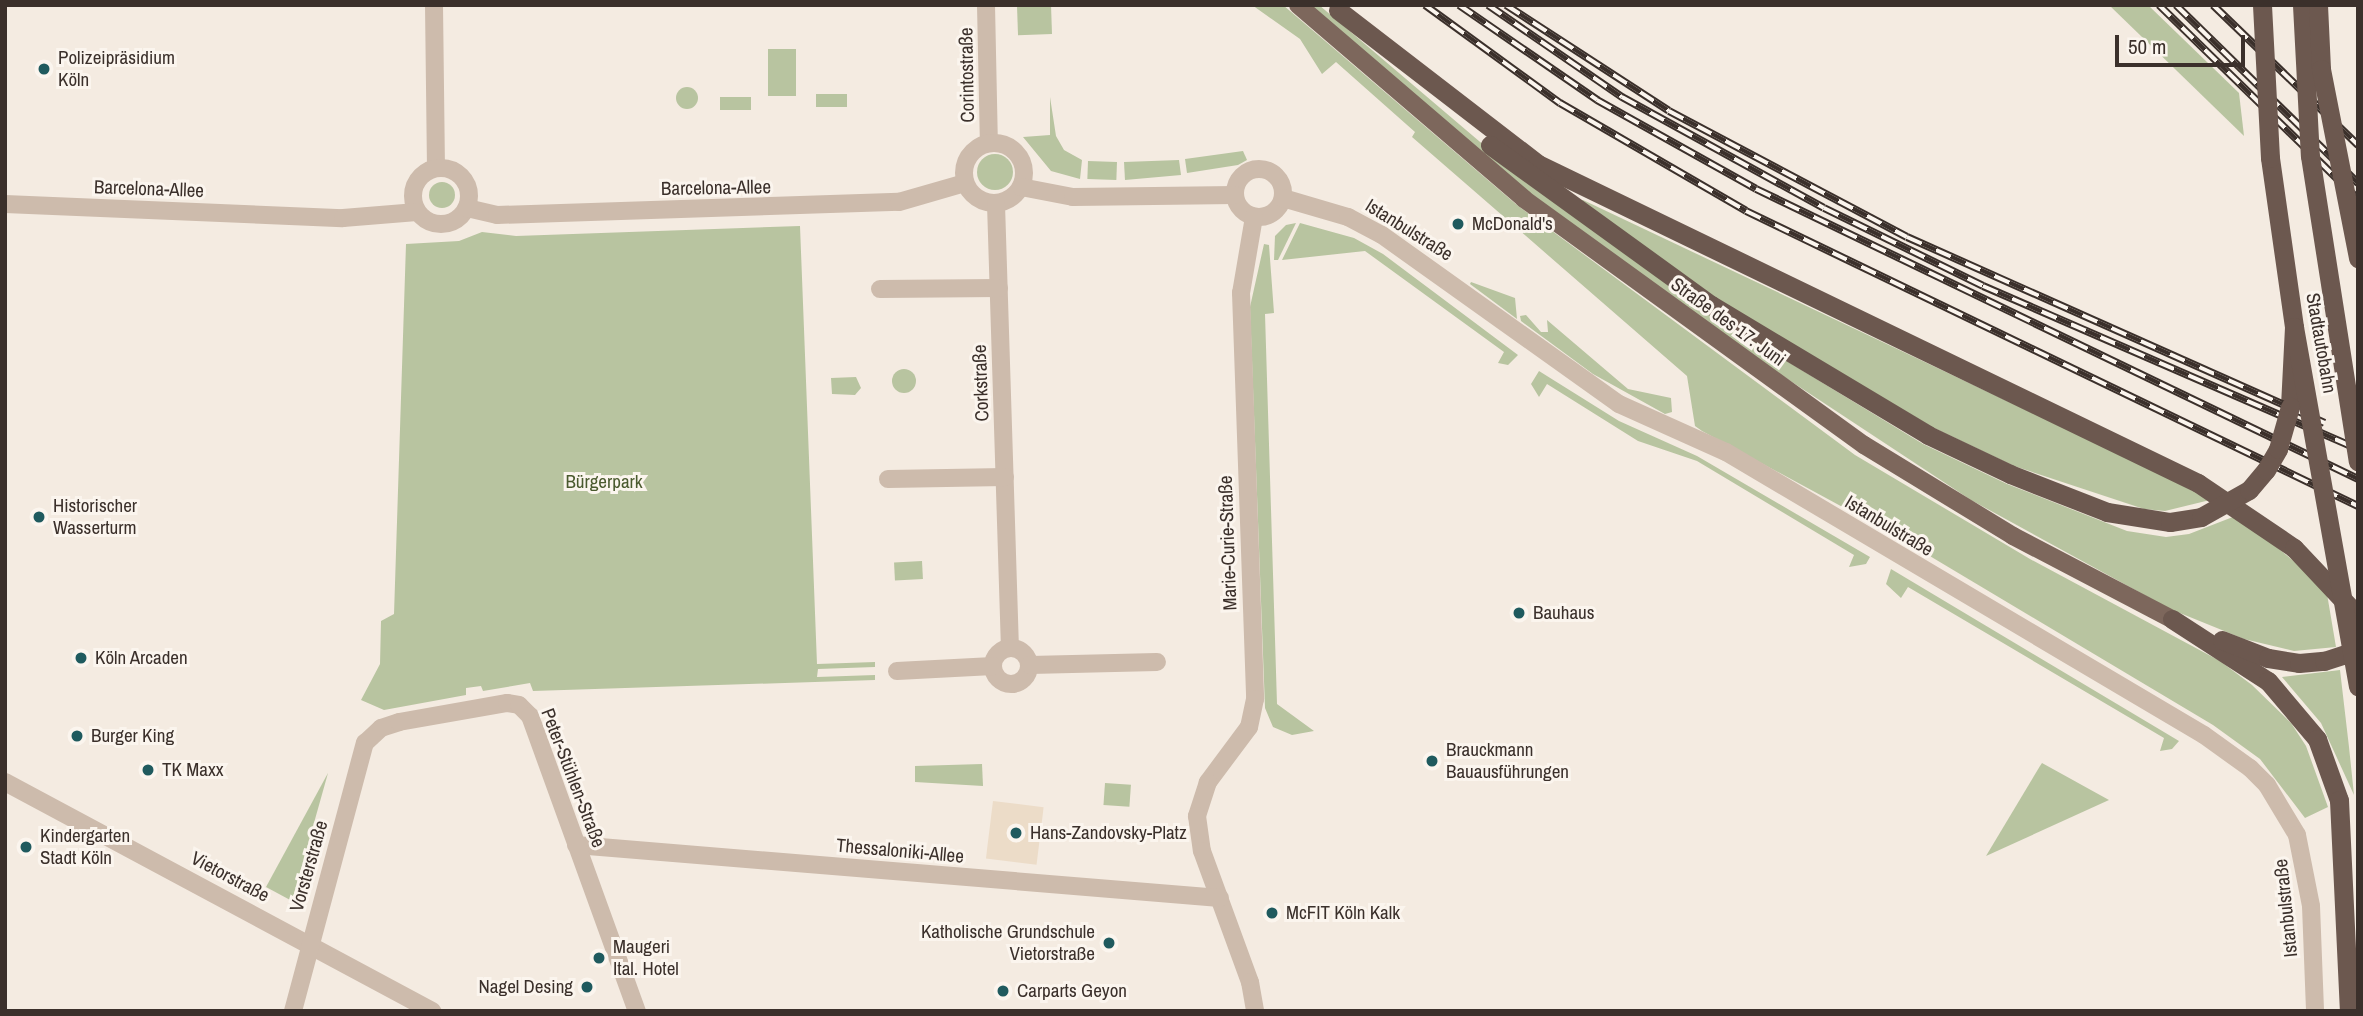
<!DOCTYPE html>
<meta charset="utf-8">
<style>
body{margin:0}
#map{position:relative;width:2363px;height:1016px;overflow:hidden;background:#f4ebe1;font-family:"Archivo Narrow",sans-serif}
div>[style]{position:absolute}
.green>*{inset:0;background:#b8c4a0;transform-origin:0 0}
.round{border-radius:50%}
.plaza>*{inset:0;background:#ecdcc8;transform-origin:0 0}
.minor>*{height:18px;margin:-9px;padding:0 9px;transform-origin:9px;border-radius:9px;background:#cdbbac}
.minor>.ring{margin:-9px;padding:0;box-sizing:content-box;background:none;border:18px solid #cdbbac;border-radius:50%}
.primary>*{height:18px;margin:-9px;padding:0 9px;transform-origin:9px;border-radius:9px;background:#7d675c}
.trunk>*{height:19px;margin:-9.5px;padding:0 9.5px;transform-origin:9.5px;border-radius:9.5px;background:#6c584f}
.rail>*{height:8px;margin-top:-4px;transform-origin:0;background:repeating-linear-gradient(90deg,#fbf5ee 0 16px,#3b302b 0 32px);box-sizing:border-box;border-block:2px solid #3b302b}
.trunk-bridge>*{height:19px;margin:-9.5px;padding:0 9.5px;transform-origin:9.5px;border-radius:9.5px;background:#6c584f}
.dots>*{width:19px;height:19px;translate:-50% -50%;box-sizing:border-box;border:4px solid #fbf5ee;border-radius:50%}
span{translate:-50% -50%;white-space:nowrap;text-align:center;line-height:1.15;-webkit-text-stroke:6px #fbf5ee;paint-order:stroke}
.poi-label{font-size:19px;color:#3b302b}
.left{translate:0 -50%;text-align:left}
.right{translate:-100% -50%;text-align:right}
.street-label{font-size:19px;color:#3b302b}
.park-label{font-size:19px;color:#4a5a2e}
.frame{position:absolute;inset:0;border:7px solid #3b302b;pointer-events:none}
.scale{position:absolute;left:2115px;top:35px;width:130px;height:32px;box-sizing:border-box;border:4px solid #3b302b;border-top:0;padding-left:9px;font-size:21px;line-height:24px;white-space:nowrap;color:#3b302b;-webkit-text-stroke:5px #fbf5ee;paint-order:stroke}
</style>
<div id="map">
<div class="green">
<div style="left:1051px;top:5px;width:29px;height:34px;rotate:88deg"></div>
<div style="clip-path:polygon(1252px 5px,1283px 5px,1517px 205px,1855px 455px,2030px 559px,2220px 661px,2252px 685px,2291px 723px,2306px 746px,2328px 807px,2305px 818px,2260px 759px,2213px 725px,1898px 537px,1702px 431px,1695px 426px,1687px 376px,1412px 137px,1415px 132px,1336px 62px,1322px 74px,1300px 39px)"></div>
<div style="clip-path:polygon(1310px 5px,1319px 5px,1532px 186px,1706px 312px,1923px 444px,2007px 484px,2127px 531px,2166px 537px,2189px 534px,2238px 515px,2326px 588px,2336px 647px,2294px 651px,2244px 639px,2170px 609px,1971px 500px,1777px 372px,1528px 192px)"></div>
<div style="clip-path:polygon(2109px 5px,2148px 5px,2239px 93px,2244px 136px)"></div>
<div style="left:768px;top:49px;width:28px;height:47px"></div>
<div class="round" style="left:676px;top:87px;width:22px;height:22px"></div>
<div style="left:847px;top:94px;width:13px;height:31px;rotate:90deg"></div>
<div style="left:751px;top:97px;width:13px;height:31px;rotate:90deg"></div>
<div style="clip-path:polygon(1050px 97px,1056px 136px,1064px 150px,1082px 160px,1080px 179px,1051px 171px,1023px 137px,1050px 135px)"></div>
<div style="clip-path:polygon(1243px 151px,1247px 160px,1238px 165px,1187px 173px,1185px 159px)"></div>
<div class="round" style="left:977px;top:154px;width:36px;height:36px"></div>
<div style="clip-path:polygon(1179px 160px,1181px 175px,1125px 180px,1124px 162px)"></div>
<div style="left:1088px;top:161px;width:29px;height:18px;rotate:2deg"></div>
<div class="round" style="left:429px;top:182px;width:26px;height:26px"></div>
<div style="clip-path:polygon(1583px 200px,2159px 473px,2210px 500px,2165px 511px,2144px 509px,2014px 466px,1932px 427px,1715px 298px,1580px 202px)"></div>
<div style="clip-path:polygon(1296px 223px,1278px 260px,1274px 260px,1275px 236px,1286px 225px)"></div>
<div style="clip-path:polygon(1300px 223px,1354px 238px,1383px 254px,1518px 355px,1508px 365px,1498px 363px,1504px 352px,1365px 251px,1282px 260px)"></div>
<div style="clip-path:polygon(800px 226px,817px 664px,875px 662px,875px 667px,818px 669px,817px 677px,875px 675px,875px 680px,533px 691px,530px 683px,483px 691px,481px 686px,466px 688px,466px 695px,384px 710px,361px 700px,380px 664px,381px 621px,394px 614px,406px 244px,459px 241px,482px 232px,516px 236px)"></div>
<div style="clip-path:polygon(1264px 244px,1269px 245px,1274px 313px,1265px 314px,1277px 704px,1314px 731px,1292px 735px,1273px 727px,1265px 708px,1250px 307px)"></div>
<div style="clip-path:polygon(1471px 282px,1515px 298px,1517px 319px,1470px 284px)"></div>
<div style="clip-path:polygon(1526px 315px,1541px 332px,1548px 332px,1547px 320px,1628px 389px,1671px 398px,1672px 412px,1665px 414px,1593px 374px,1521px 321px,1520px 316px)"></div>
<div class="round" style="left:892px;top:369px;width:24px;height:24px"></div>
<div style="clip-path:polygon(1539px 371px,1619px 421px,1697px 456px,1870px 557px,1866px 564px,1849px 567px,1854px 555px,1697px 461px,1638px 441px,1547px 384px,1539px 397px,1531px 384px)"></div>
<div style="clip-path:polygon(856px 377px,861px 388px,855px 395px,832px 394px,831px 378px)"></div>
<div style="left:922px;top:561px;width:18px;height:28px;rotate:87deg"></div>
<div style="clip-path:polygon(1891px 569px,2179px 741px,2172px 749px,2160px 751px,2164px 738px,1908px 587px,1901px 598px,1886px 584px)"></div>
<div style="clip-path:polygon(2340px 670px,2349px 747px,2354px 795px,2321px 723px,2282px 677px)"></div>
<div style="clip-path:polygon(2042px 763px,2109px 800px,1986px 856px,2040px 766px)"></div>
<div style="clip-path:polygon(982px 764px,983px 786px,915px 782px,915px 766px)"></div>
<div style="clip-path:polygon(328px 773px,292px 901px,266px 887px)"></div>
<div style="left:1105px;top:783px;width:26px;height:22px;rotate:4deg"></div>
</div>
<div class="plaza">
<div style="left:993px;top:801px;width:51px;height:58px;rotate:7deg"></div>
</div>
<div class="minor">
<div style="left:434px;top:5px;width:163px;rotate:89.3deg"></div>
<div style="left:986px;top:5px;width:138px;rotate:88.8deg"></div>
<div class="ring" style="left:964px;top:143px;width:42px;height:42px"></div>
<div class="ring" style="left:413px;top:168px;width:38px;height:38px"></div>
<div class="ring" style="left:1235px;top:169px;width:30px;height:30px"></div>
<div style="left:1021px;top:187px;width:53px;rotate:10.9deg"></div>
<div style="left:1073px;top:197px;width:162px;rotate:-0.7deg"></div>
<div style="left:1283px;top:198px;width:68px;rotate:16.3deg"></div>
<div style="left:1348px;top:217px;width:38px;rotate:28deg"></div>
<div style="left:1382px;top:235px;width:291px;rotate:35.5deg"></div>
<div style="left:1619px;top:404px;width:117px;rotate:24.2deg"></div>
<div style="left:1726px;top:452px;width:555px;rotate:30.63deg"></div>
<div style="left:2204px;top:735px;width:57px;rotate:35.7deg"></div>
<div style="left:2250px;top:768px;width:24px;rotate:45deg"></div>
<div style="left:2267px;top:785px;width:58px;rotate:59deg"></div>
<div style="left:2297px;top:835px;width:72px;rotate:78.8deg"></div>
<div style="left:2311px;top:906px;width:105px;rotate:87.8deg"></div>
<div style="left:5px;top:204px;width:338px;rotate:2.4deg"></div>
<div style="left:343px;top:218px;width:74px;rotate:-4.6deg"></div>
<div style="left:996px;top:204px;width:443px;rotate:88.2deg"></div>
<div style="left:467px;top:208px;width:31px;rotate:13deg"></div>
<div style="left:497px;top:215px;width:402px;rotate:-1.9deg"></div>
<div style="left:899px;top:202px;width:69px;rotate:-16.1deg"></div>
<div style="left:1254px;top:217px;width:77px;rotate:99.7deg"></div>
<div style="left:1241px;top:293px;width:406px;rotate:88deg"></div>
<div style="left:1255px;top:699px;width:29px;rotate:102deg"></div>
<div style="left:1249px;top:727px;width:69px;rotate:126.7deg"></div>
<div style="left:1208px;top:782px;width:36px;rotate:108deg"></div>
<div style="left:1197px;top:816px;width:35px;rotate:82deg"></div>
<div style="left:1202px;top:851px;width:140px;rotate:69.9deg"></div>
<div style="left:1250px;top:982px;width:29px;rotate:80deg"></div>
<div style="left:880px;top:289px;width:119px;rotate:-0.5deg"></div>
<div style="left:888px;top:479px;width:117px;rotate:-1deg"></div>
<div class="ring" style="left:993px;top:648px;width:18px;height:18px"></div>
<div style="left:1030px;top:665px;width:127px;rotate:-1.4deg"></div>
<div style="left:897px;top:671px;width:96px;rotate:-3deg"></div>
<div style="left:5px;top:782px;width:485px;rotate:28.2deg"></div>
<div style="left:576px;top:845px;width:646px;rotate:4.7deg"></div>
<div style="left:293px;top:1011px;width:278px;rotate:-75deg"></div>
<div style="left:365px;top:743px;width:22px;rotate:-43deg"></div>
<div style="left:381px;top:728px;width:19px;rotate:-18deg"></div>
<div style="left:399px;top:722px;width:110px;rotate:-10deg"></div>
<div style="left:507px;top:703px;width:12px;rotate:9deg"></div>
<div style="left:519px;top:705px;width:16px;rotate:45deg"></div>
<div style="left:530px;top:716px;width:314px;rotate:70.1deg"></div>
</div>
<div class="primary">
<div style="left:1298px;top:5px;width:298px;rotate:40.6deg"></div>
<div style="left:1524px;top:199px;width:420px;rotate:35.9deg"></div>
<div style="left:1864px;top:445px;width:175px;rotate:31.4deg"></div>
<div style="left:2013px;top:536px;width:179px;rotate:27.6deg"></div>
</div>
<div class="trunk">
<div style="left:1338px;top:10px;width:252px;rotate:37.6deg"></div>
<div style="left:1538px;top:164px;width:733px;rotate:25.8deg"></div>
<div style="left:2198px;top:483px;width:116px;rotate:34.1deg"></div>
<div style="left:2294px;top:548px;width:93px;rotate:46.7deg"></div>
<div style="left:1490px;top:145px;width:273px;rotate:35.9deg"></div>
<div style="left:1711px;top:305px;width:253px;rotate:30.9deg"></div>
<div style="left:1928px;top:435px;width:91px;rotate:25.4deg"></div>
<div style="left:2010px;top:474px;width:104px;rotate:21.4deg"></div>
<div style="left:2107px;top:512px;width:64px;rotate:9deg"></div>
<div style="left:2170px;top:522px;width:31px;rotate:-9deg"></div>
<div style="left:2270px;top:158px;width:171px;rotate:81.9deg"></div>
<div style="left:2294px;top:327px;width:80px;rotate:92.9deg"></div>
<div style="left:2172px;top:619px;width:114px;rotate:32.9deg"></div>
<div style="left:2268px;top:681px;width:76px;rotate:49.8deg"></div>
<div style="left:2317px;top:739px;width:65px;rotate:70.2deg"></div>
<div style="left:2339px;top:800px;width:211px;rotate:87.3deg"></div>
<div style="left:2222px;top:640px;width:49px;rotate:21.4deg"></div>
<div style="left:2268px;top:658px;width:31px;rotate:9deg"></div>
<div style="left:2299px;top:663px;width:25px;rotate:-5deg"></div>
<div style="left:2324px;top:661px;width:36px;rotate:-18deg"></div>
</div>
<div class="rail">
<div style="left:1425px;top:5px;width:167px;rotate:36deg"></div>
<div style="left:1560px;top:103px;width:215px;rotate:30.1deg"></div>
<div style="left:1746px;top:211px;width:679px;rotate:25.74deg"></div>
<div style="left:1459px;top:5px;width:168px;rotate:34.5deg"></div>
<div style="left:1597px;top:100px;width:182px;rotate:29.2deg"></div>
<div style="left:1756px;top:189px;width:668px;rotate:25.72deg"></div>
<div style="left:1488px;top:5px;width:163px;rotate:34.5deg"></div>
<div style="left:1622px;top:97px;width:230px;rotate:28.8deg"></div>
<div style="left:1824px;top:208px;width:177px;rotate:26.1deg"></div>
<div style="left:1983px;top:286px;width:409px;rotate:23.5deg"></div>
<div style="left:1506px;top:5px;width:194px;rotate:33deg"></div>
<div style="left:1669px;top:111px;width:269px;rotate:27.9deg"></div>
<div style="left:1907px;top:237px;width:457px;rotate:24deg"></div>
<div style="left:2159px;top:5px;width:278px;rotate:44.3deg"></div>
<div style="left:2176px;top:5px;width:255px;rotate:44.4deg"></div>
<div style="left:2213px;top:5px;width:202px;rotate:44deg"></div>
</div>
<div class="trunk-bridge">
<div style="left:2262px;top:5px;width:153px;rotate:87deg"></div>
<div style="left:2302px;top:5px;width:151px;rotate:87deg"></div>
<div style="left:2310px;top:156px;width:309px;rotate:81.1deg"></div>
<div style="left:2318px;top:5px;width:64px;rotate:87.3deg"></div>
<div style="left:2321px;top:69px;width:193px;rotate:78.9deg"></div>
<div style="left:2294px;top:327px;width:365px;rotate:79.9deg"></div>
<div style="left:2201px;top:517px;width:55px;rotate:-29.4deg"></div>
<div style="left:2249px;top:490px;width:26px;rotate:-50deg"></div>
<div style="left:2266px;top:470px;width:24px;rotate:-60deg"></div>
<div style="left:2278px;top:449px;width:44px;rotate:-74.1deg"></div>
</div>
<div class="dots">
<div style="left:44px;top:69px;background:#1f5a5e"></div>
<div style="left:1458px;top:224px;background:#1f5a5e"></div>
<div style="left:39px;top:517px;background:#1f5a5e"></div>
<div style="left:1519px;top:613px;background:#1f5a5e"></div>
<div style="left:81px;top:658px;background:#1f5a5e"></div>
<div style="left:77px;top:736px;background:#1f5a5e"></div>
<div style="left:1432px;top:761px;background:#1f5a5e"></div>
<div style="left:148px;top:770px;background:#1f5a5e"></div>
<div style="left:1016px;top:833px;background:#1f5a5e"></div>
<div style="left:26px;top:847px;background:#1f5a5e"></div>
<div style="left:1272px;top:913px;background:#1f5a5e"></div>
<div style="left:1109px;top:943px;background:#1f5a5e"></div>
<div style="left:599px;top:958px;background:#1f5a5e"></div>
<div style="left:587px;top:987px;background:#1f5a5e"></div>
<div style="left:1003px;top:991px;background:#1f5a5e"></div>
</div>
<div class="poi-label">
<span class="left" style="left:58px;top:69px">Polizeipräsidium<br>Köln</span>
<span class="left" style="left:1472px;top:224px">McDonald's</span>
<span class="left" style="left:53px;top:517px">Historischer<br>Wasserturm</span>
<span class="left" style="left:1533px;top:613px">Bauhaus</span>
<span class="left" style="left:95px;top:658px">Köln Arcaden</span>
<span class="left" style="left:91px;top:736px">Burger King</span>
<span class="left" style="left:1446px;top:761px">Brauckmann<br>Bauausführungen</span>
<span class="left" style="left:162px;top:770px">TK Maxx</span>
<span class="left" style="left:1030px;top:833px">Hans-Zandovsky-Platz</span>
<span class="left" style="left:40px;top:847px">Kindergarten<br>Stadt Köln</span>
<span class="left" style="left:1286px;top:913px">McFIT Köln Kalk</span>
<span class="right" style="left:1095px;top:943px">Katholische Grundschule<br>Vietorstraße</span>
<span class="left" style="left:613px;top:958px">Maugeri<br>Ital. Hotel</span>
<span class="right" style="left:573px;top:987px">Nagel Desing</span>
<span class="left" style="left:1017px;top:991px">Carparts Geyon</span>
</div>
<div class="street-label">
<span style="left:967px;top:75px;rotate:-91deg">Corintostraße</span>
<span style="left:716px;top:188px;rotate:-1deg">Barcelona-Allee</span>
<span style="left:149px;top:189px;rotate:2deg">Barcelona-Allee</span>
<span style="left:1409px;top:230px;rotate:32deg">Istanbulstraße</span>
<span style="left:1728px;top:322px;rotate:36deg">Straße des 17. Juni</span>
<span style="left:2321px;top:343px;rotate:80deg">Stadtautobahn</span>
<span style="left:981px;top:383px;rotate:-92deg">Corkstraße</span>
<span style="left:1889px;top:526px;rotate:31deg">Istanbulstraße</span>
<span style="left:1228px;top:543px;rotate:-92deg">Marie-Curie-Straße</span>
<span style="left:573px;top:778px;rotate:69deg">Peter-Stühlen-Straße</span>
<span style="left:900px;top:851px;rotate:5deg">Thessaloniki-Allee</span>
<span style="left:309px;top:866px;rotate:-74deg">Vorsterstraße</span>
<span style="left:230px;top:877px;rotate:28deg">Vietorstraße</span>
<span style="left:2286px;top:908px;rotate:-96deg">Istanbulstraße</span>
</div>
<div class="park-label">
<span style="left:604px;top:482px">Bürgerpark</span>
</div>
<div class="frame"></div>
<div class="scale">50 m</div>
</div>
